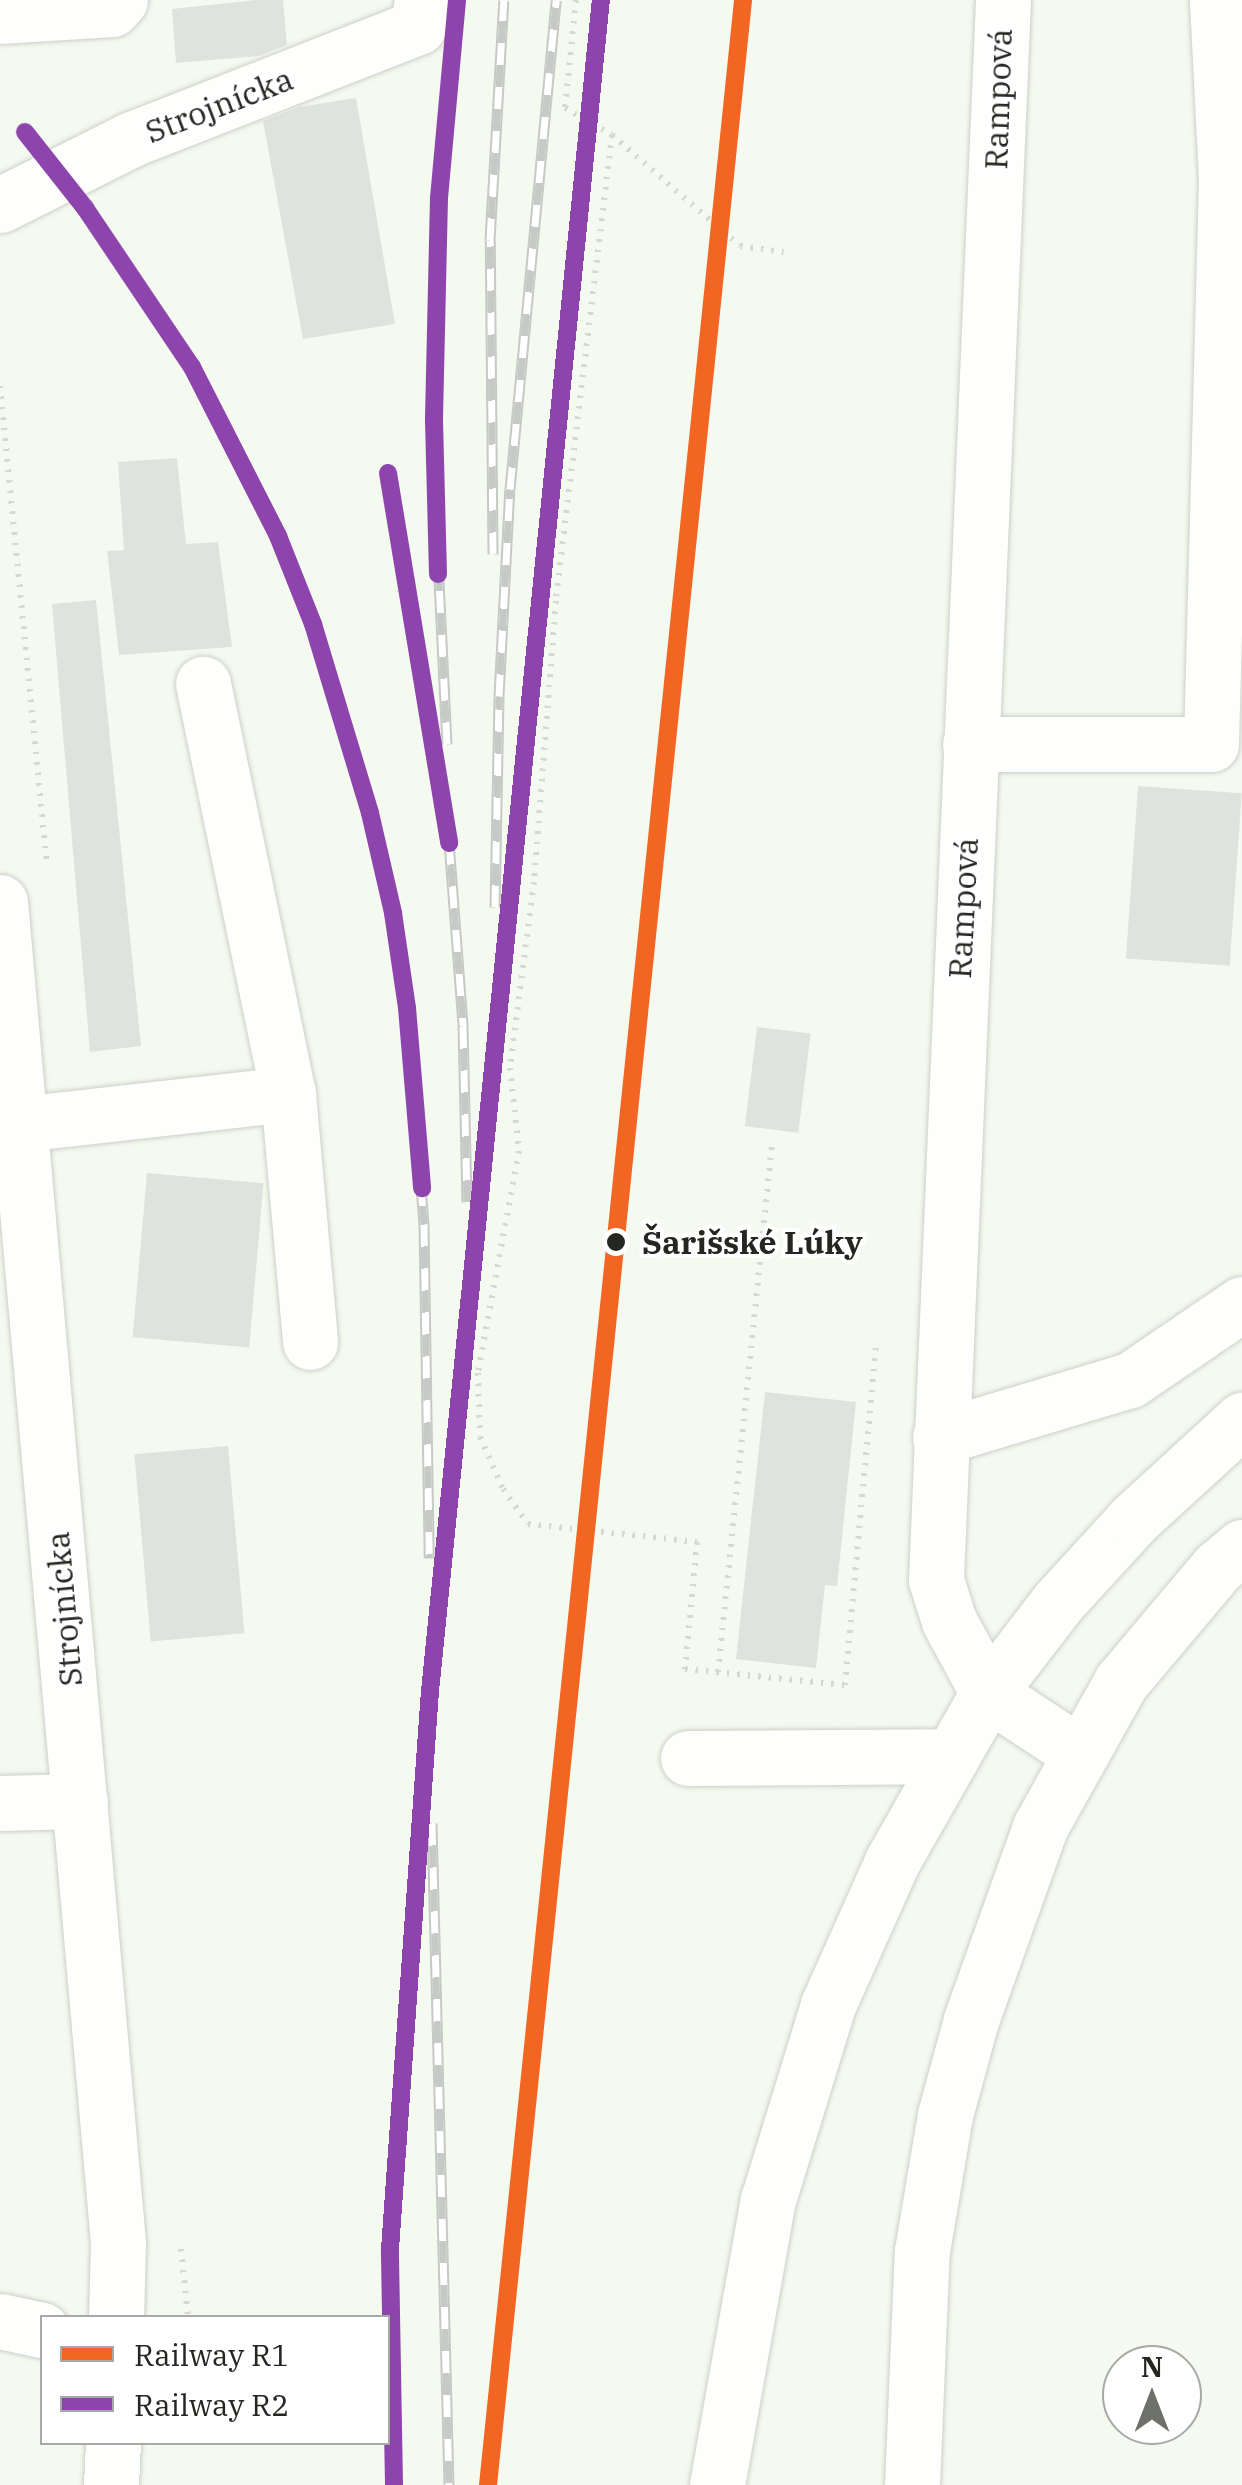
<!DOCTYPE html>
<meta charset="utf-8">
<style>
body{margin:0}
#map{position:relative;width:1242px;height:2485px;overflow:hidden;background:#f5faf0;font-family:"IBM Plex Serif",serif}
div>[style]{position:absolute}
.building>*{inset:0;background:#e0e3dd;transform-origin:0 0}
.path>*{height:6px;margin-top:-3px;transform-origin:0;background:repeating-linear-gradient(90deg,#d6d8d5 0 2.5px,transparent 0 10.5px)}
.roads{filter:drop-shadow(0 0 2px #ccd0c8) drop-shadow(0 0 2px #ccd0c8)}
.minor>*{height:55px;margin:-27.5px;padding:0 27.5px;transform-origin:27.5px;border-radius:27.5px;background:#fefefd}
.major>*{height:55px;margin:-27.5px;padding:0 27.5px;transform-origin:27.5px;border-radius:27.5px;background:#fefefd}
.rail>*{height:11px;margin-top:-5.5px;transform-origin:0;background:repeating-linear-gradient(90deg,#fff 0 22px,#c7c9c6 0 44px);box-sizing:border-box;border-block:2px solid #c7c9c6}
.rail-1>*{height:18px;margin:-9px;padding:0 9px;transform-origin:9px;border-radius:9px;background:#f26522}
.rail-2>*{height:18px;margin:-9px;padding:0 9px;transform-origin:9px;border-radius:9px;background:#8e44ad}
.dots>*{width:28px;height:28px;translate:-50% -50%;box-sizing:border-box;border:5px solid #fff;border-radius:50%}
span{translate:-50% -50%;white-space:nowrap;text-align:center;line-height:1.15;-webkit-text-stroke:8px #fff;paint-order:stroke}
.street-label{font-size:32px;color:#242721}
.stop-label{font-size:32px;color:#242721;font-weight:700}
.left{translate:0 -50%;text-align:left}
.legend{position:absolute;left:40px;top:2315px;width:350px;height:130px;box-sizing:border-box;background:#fff;border:2px solid #a7a9a6;margin:0;padding:12px 18px;list-style:none;font-size:30px;color:#242721}
.legend li{display:flex;align-items:center;gap:20px;height:50px}
.legend b{width:50px;border:2px solid #a7a9a6}
.north{position:absolute;left:1102px;top:2345px;width:100px;height:100px;box-sizing:border-box;background:#fff;border:2px solid #a7a9a6;border-radius:50%;rotate:0deg;font-size:28px;font-weight:700;line-height:40px;text-align:center;color:#242721}
.north::after{content:'';display:block;margin:auto;width:35px;height:45px;background:#6d7169;clip-path:polygon(50% 0,100% 100%,50% 72%,0 100%)}
</style>
<div id="map">
<div class="building">
<div style="clip-path:polygon(255px 0,283px 0,287px 45px,258px 56px,176px 63px,172px 9px)"></div>
<div style="clip-path:polygon(356px 98px,395px 324px,303px 339px,263px 121px,299px 107px)"></div>
<div style="clip-path:polygon(177px 458px,186px 544px,218px 542px,232px 647px,119px 655px,107px 551px,124px 550px,118px 462px)"></div>
<div style="clip-path:polygon(96px 600px,141px 1046px,90px 1052px,52px 604px)"></div>
<div style="left:1138px;top:786px;width:104px;height:173px;rotate:4deg"></div>
<div style="left:757px;top:1027px;width:54px;height:100px;rotate:7deg"></div>
<div style="left:147px;top:1173px;width:117px;height:165px;rotate:5deg"></div>
<div style="clip-path:polygon(765px 1392px,856px 1402px,837px 1586px,825px 1585px,816px 1668px,736px 1659px)"></div>
<div style="left:228px;top:1446px;width:188px;height:94px;rotate:85deg"></div>
</div>
<div class="path">
<div style="left:576px;top:0;width:109px;rotate:95.8deg"></div>
<div style="left:565px;top:108px;width:54px;rotate:29.9deg"></div>
<div style="left:612px;top:135px;width:469px;rotate:96.9deg"></div>
<div style="left:556px;top:601px;width:282px;rotate:94.5deg"></div>
<div style="left:534px;top:882px;width:188px;rotate:97.4deg"></div>
<div style="left:510px;top:1068px;width:83px;rotate:83.8deg"></div>
<div style="left:519px;top:1151px;width:226px;rotate:100.5deg"></div>
<div style="left:478px;top:1373px;width:64px;rotate:88.2deg"></div>
<div style="left:480px;top:1437px;width:57px;rotate:66.1deg"></div>
<div style="left:503px;top:1489px;width:43px;rotate:54.5deg"></div>
<div style="left:528px;top:1524px;width:170px;rotate:6.1deg"></div>
<div style="left:697px;top:1542px;width:128px;rotate:95.4deg"></div>
<div style="left:685px;top:1669px;width:161px;rotate:5.7deg"></div>
<div style="left:845px;top:1685px;width:342px;rotate:-84.8deg"></div>
<div style="left:612px;top:135px;width:169px;rotate:40.9deg"></div>
<div style="left:740px;top:246px;width:44px;rotate:7.8deg"></div>
<div style="left:0;top:386px;width:479px;rotate:84.4deg"></div>
<div style="left:718px;top:1672px;width:531px;rotate:-84.16deg"></div>
<div style="left:181px;top:2249px;width:69px;rotate:84.2deg"></div>
</div>
<div class="roads">
<div class="minor">
<div style="left:1003px;top:0;width:1581px;rotate:92.43deg"></div>
<div style="left:936px;top:1580px;width:43px;rotate:72.4deg"></div>
<div style="left:949px;top:1621px;width:82px;rotate:61.6deg"></div>
<div style="left:988px;top:1693px;width:111px;rotate:33.3deg"></div>
<div style="left:0;top:16px;width:112px;rotate:-3.6deg"></div>
<div style="left:112px;top:9px;width:12px;rotate:-48deg"></div>
<div style="left:0;top:205px;width:148px;rotate:-26.6deg"></div>
<div style="left:132px;top:139px;width:307px;rotate:-21.4deg"></div>
<div style="left:418px;top:27px;width:27px;rotate:-82deg"></div>
<div style="left:970px;top:744px;width:241px"></div>
<div style="left:1211px;top:744px;width:565px;rotate:-88.48deg"></div>
<div style="left:1226px;top:179px;width:179px;rotate:-92.9deg"></div>
<div style="left:0;top:902px;width:1347px;rotate:84.97deg"></div>
<div style="left:118px;top:2244px;width:74px;rotate:91.5deg"></div>
<div style="left:288px;top:1094px;width:249px;rotate:84.9deg"></div>
<div style="left:20px;top:1124px;width:270px;rotate:-6.4deg"></div>
<div style="left:288px;top:1094px;width:419px;rotate:-101.7deg"></div>
<div style="left:940px;top:1437px;width:198px;rotate:-16.7deg"></div>
<div style="left:1130px;top:1380px;width:135px;rotate:-34.2deg"></div>
<div style="left:688px;top:1758px;width:262px;rotate:-0.4deg"></div>
<div style="left:0;top:1803px;width:80px;rotate:-1.4deg"></div>
<div style="left:0;top:2321px;width:43px;rotate:12.1deg"></div>
<div style="left:111px;top:2485px;width:43px;rotate:-87.3deg"></div>
</div>
<div class="major">
<div style="left:717px;top:2485px;width:290px;rotate:-79.9deg"></div>
<div style="left:768px;top:2200px;width:204px;rotate:-72.9deg"></div>
<div style="left:828px;top:2005px;width:159px;rotate:-65.9deg"></div>
<div style="left:893px;top:1860px;width:192px;rotate:-60.4deg"></div>
<div style="left:988px;top:1693px;width:115px;rotate:-52.4deg"></div>
<div style="left:1058px;top:1602px;width:113px;rotate:-47.5deg"></div>
<div style="left:1134px;top:1519px;width:147px;rotate:-42.5deg"></div>
<div style="left:912px;top:2485px;width:234px;rotate:-87.6deg"></div>
<div style="left:922px;top:2251px;width:138px;rotate:-80.4deg"></div>
<div style="left:945px;top:2115px;width:98px;rotate:-74.7deg"></div>
<div style="left:971px;top:2020px;width:205px;rotate:-70.3deg"></div>
<div style="left:1040px;top:1827px;width:166px;rotate:-60.8deg"></div>
<div style="left:1121px;top:1682px;width:150px;rotate:-49.9deg"></div>
<div style="left:1218px;top:1567px;width:31px;rotate:-40deg"></div>
</div>
</div>
<div class="rail">
<div style="left:25px;top:132px;width:97px;rotate:51.7deg"></div>
<div style="left:85px;top:208px;width:192px;rotate:56.1deg"></div>
<div style="left:192px;top:367px;width:190px;rotate:63deg"></div>
<div style="left:278px;top:536px;width:185px;rotate:69.8deg"></div>
<div style="left:342px;top:710px;width:209px;rotate:75.9deg"></div>
<div style="left:393px;top:913px;width:96px;rotate:81.6deg"></div>
<div style="left:407px;top:1008px;width:217px;rotate:85.5deg"></div>
<div style="left:424px;top:1224px;width:334px;rotate:89.1deg"></div>
<div style="left:388px;top:473px;width:374px;rotate:80.6deg"></div>
<div style="left:449px;top:842px;width:185px;rotate:85.6deg"></div>
<div style="left:463px;top:1026px;width:176px;rotate:88.7deg"></div>
<div style="left:493px;top:554px;width:314px;rotate:-90.5deg"></div>
<div style="left:490px;top:240px;width:240px;rotate:-86.7deg"></div>
<div style="left:447px;top:744px;width:202px;rotate:-92.8deg"></div>
<div style="left:437px;top:542px;width:238px;rotate:-90.5deg"></div>
<div style="left:435px;top:304px;width:106px;rotate:-87.8deg"></div>
<div style="left:439px;top:198px;width:199px;rotate:-84.8deg"></div>
<div style="left:495px;top:907px;width:211px;rotate:-88.9deg"></div>
<div style="left:499px;top:696px;width:207px;rotate:-87deg"></div>
<div style="left:510px;top:489px;width:491px;rotate:-84.6deg"></div>
<div style="left:432px;top:1823px;width:662px;rotate:88.53deg"></div>
<div style="left:394px;top:2485px;width:236px;rotate:-91deg"></div>
<div style="left:390px;top:2249px;width:559px;rotate:-85.9deg"></div>
<div style="left:430px;top:1691px;width:1700px;rotate:-84.23deg"></div>
</div>
<div class="rail-1">
<div style="left:488px;top:2485px;width:2498px;rotate:-84.14deg"></div>
</div>
<div class="rail-2">
<div style="left:25px;top:132px;width:97px;rotate:51.7deg"></div>
<div style="left:85px;top:208px;width:192px;rotate:56.1deg"></div>
<div style="left:192px;top:367px;width:190px;rotate:63deg"></div>
<div style="left:278px;top:536px;width:95px;rotate:68.3deg"></div>
<div style="left:313px;top:624px;width:197px;rotate:73.2deg"></div>
<div style="left:370px;top:813px;width:103px;rotate:77deg"></div>
<div style="left:393px;top:913px;width:96px;rotate:81.6deg"></div>
<div style="left:407px;top:1008px;width:181px;rotate:85.2deg"></div>
<div style="left:388px;top:473px;width:375px;rotate:80.6deg"></div>
<div style="left:438px;top:574px;width:156px;rotate:-91.5deg"></div>
<div style="left:434px;top:418px;width:220px;rotate:-88.7deg"></div>
<div style="left:439px;top:198px;width:199px;rotate:-84.8deg"></div>
<div style="left:394px;top:2485px;width:236px;rotate:-91deg"></div>
<div style="left:390px;top:2249px;width:559px;rotate:-85.9deg"></div>
<div style="left:430px;top:1691px;width:1700px;rotate:-84.23deg"></div>
</div>
<div class="dots">
<div style="left:616px;top:1242px;background:#242721"></div>
</div>
<div class="street-label">
<span style="left:998px;top:99px;rotate:-88deg">Rampová</span>
<span style="left:219px;top:105px;rotate:-21deg">Strojnícka</span>
<span style="left:963px;top:908px;rotate:-87deg">Rampová</span>
<span style="left:64px;top:1609px;rotate:-95deg">Strojnícka</span>
</div>
<div class="stop-label">
<span class="left" style="left:642px;top:1242px">Šarišské Lúky</span>
</div>
<ul class="legend">
<li><b style="height:12px;background:#f26522"></b>Railway R1</li>
<li><b style="height:12px;background:#8e44ad"></b>Railway R2</li>
</ul>
<div class="north">N</div>
</div>
